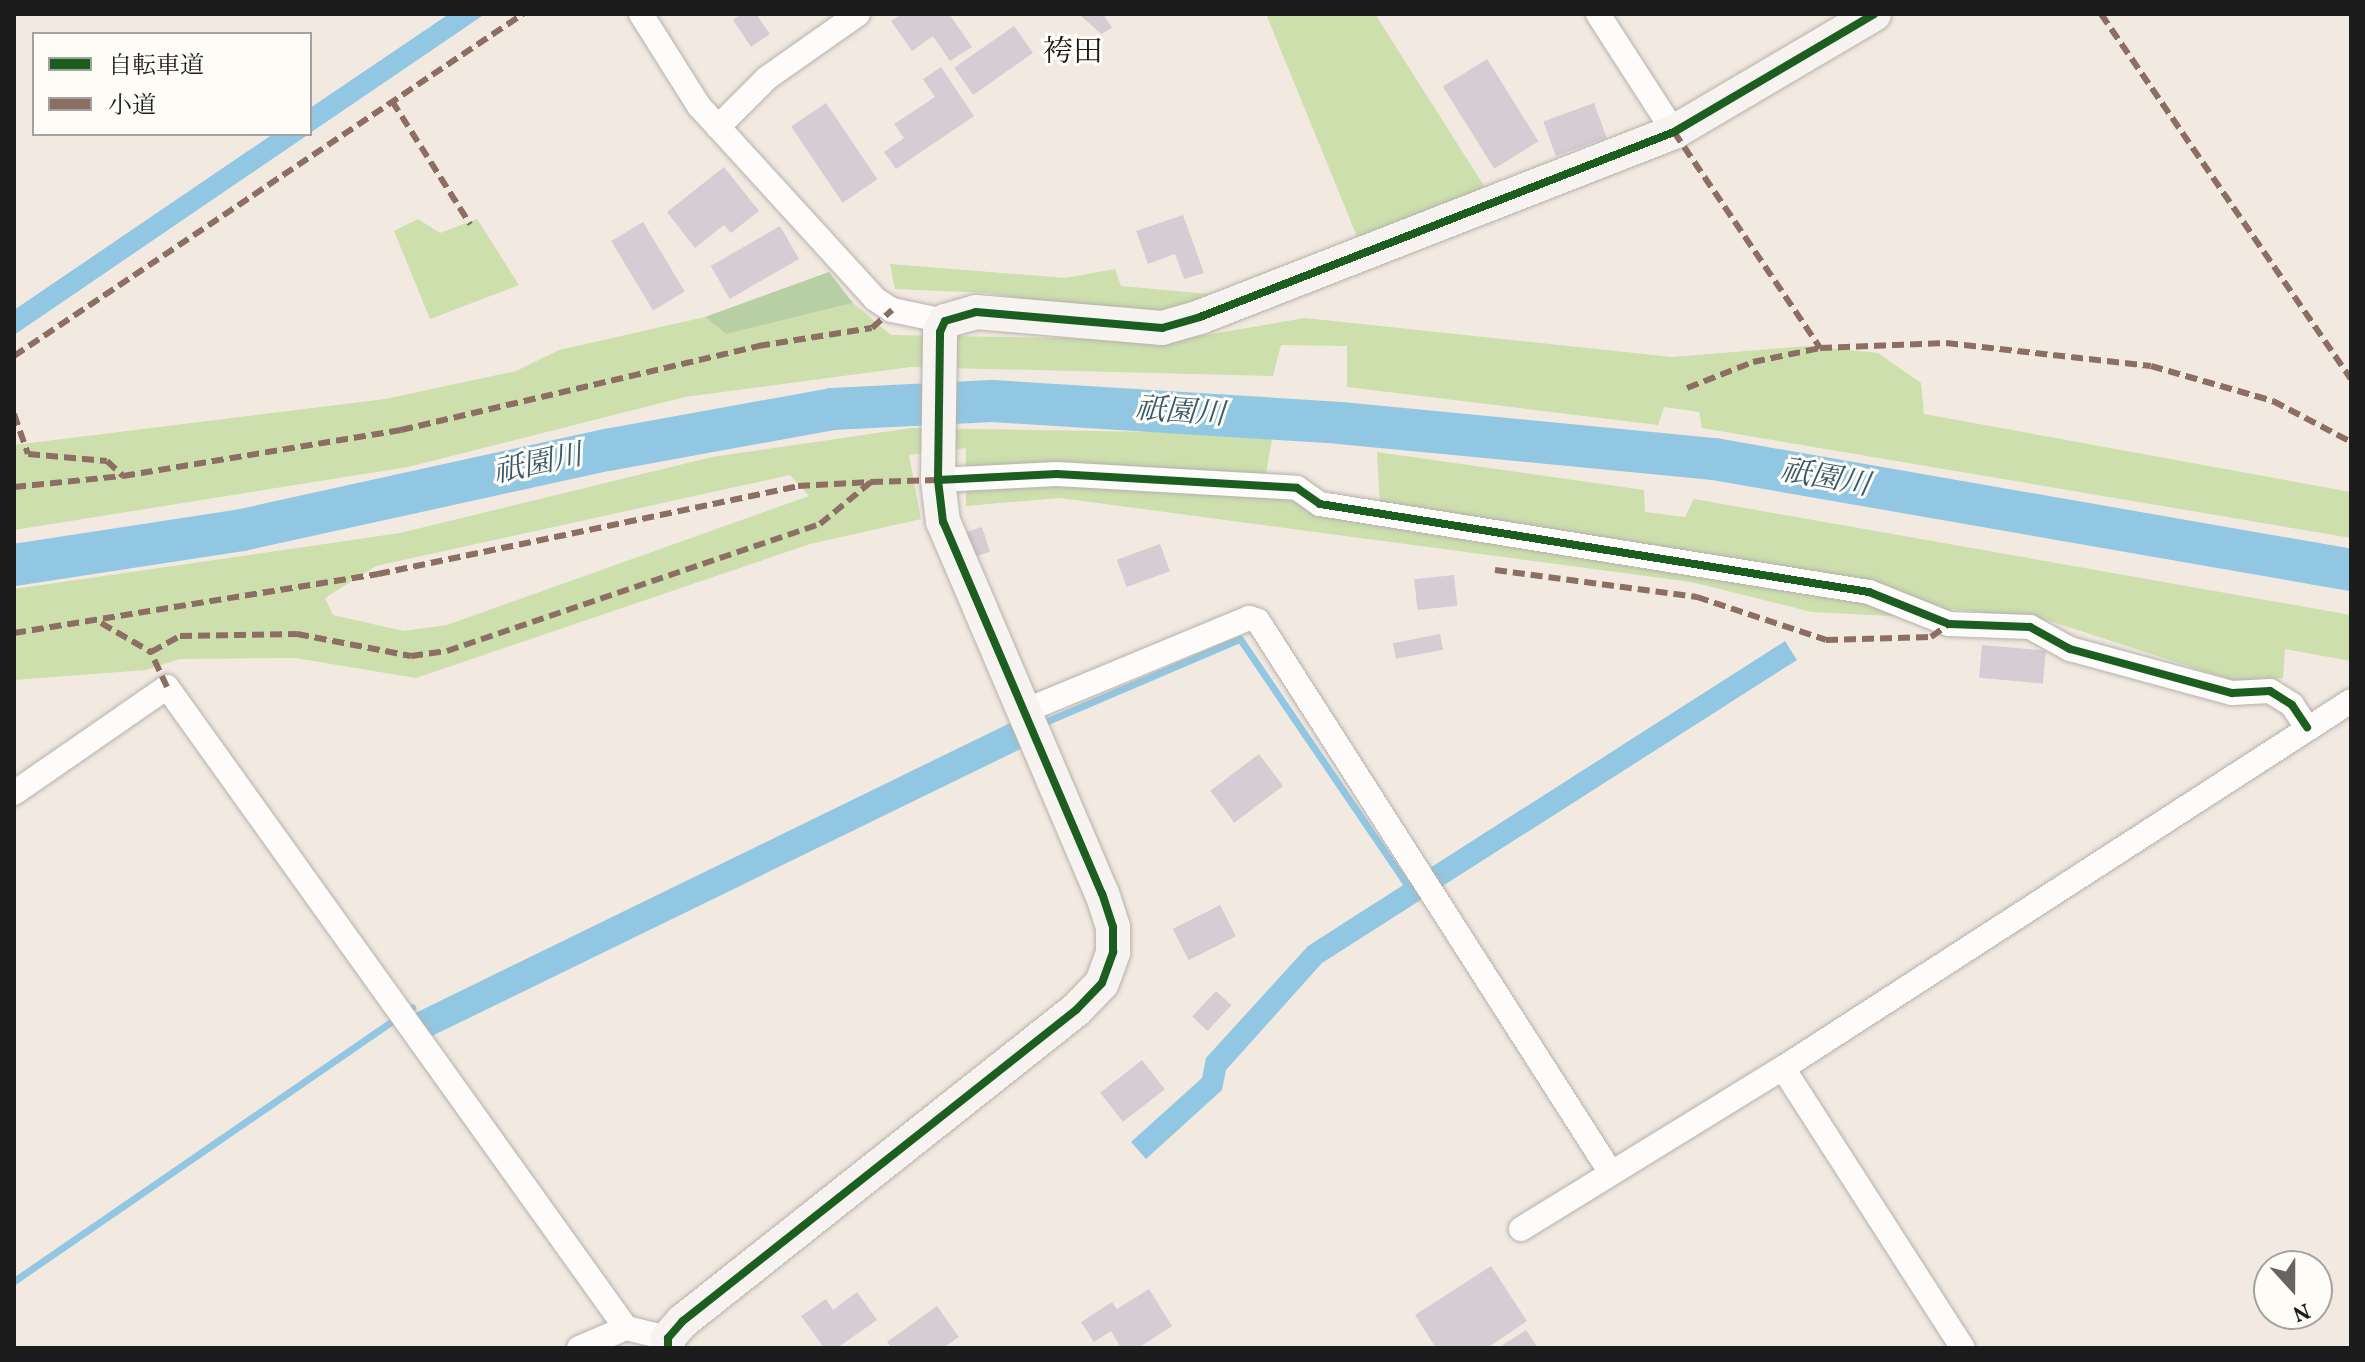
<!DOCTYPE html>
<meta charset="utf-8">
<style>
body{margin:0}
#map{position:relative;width:2365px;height:1362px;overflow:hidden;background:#f2eae1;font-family:Vollkorn,"Noto Serif JP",serif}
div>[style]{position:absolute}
.green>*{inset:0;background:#ccdfad}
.forest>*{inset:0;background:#b8cea3}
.water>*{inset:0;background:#91c7e2;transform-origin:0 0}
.stream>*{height:7px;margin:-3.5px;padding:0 3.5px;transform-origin:3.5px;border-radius:3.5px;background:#91c7e2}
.river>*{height:42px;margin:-21px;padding:0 21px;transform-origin:21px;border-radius:21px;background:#91c7e2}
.building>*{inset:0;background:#d5ccd4;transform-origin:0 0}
.roads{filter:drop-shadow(0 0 2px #b6b1ac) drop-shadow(0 0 2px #b6b1ac)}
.street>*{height:24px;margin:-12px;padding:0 12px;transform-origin:12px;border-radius:12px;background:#fdfcfa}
.secondary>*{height:34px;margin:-17px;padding:0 17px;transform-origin:17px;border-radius:17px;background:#f7f3f0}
.quiet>*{height:6px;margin-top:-3px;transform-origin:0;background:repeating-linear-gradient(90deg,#8d6e63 0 12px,transparent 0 18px)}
.cycleway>*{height:8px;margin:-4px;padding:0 4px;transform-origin:4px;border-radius:4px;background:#1b5e20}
span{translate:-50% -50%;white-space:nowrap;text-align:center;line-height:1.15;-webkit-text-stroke:6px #fdfcf7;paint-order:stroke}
.neighbourhood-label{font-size:30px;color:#1c1c1c}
.water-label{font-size:30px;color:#3a5a6c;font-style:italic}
.frame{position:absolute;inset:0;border:16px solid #1c1c1c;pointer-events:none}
.legend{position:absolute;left:32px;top:32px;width:280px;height:104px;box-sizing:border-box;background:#fdfcf7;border:2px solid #a3a29f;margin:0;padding:10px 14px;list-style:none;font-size:24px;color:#1c1c1c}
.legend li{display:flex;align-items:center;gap:16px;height:40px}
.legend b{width:40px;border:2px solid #a3a29f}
.north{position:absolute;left:2253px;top:1250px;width:80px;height:80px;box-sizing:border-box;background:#fdfcf7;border:2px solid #a3a29f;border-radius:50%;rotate:159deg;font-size:22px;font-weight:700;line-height:32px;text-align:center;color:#1c1c1c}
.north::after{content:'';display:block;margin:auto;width:28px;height:36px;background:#676461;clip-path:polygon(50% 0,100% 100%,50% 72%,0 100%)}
</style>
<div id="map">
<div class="green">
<div style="clip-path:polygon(1266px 14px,1375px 14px,1486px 189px,1358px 239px)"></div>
<div style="clip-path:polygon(418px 219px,440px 233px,477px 219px,519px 285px,430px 319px,394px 231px)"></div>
<div style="clip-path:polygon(890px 264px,1065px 278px,1115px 269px,1121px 286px,1209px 294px,1165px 312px,1106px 313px,989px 293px,895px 289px)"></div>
<div style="clip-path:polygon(853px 303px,891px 335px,1176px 340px,1305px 318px,1672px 357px,1808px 346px,1878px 353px,1921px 383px,1924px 414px,2351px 492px,2351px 538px,1702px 428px,1699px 412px,1664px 407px,1658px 425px,1347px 387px,1347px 346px,1281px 345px,1273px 376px,911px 367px,685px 397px,408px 467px,14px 530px,14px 445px,385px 399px,516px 371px,559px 350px,705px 317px,726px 334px)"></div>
<div style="clip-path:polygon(evenodd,911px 428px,1273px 434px,1263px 490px,1381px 523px,1377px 452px,1644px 490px,1645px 512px,1685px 517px,1694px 499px,2351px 615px,2351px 661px,2285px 649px,2283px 678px,2237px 682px,2050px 621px,1952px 609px,1930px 618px,1812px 612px,1691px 582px,1060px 498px,966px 506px,966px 448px,909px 455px,921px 519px,810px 544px,416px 678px,295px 658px,180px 659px,146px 670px,14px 680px,14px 589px,400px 533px,712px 457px,911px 428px,790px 475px,809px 496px,447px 625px,403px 631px,333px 615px,325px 598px,376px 566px,790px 475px)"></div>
</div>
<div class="forest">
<div style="clip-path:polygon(829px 272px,853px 303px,726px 334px,705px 317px)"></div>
</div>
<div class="water">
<div style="clip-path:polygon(449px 14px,485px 14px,310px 133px,310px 108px)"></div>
<div style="clip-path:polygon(273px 134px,309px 134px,14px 335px,14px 310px)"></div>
<div style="clip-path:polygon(1785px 641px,1797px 660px,1322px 963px,1226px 1070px,1222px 1090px,1146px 1159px,1131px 1142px,1202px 1078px,1206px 1058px,1308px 946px)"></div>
<div style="left:1010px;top:723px;width:28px;height:662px;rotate:64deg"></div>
</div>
<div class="stream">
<div style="left:1045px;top:722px;width:212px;rotate:-23.1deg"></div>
<div style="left:1240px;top:639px;width:295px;rotate:55.8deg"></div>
<div style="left:14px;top:1281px;width:483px;rotate:-34.5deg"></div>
</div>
<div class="river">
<div style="left:14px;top:565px;width:231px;rotate:-8.7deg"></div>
<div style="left:242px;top:530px;width:374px;rotate:-12.4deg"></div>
<div style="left:607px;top:450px;width:229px;rotate:-10.3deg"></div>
<div style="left:832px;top:409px;width:160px;rotate:-2.9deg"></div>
<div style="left:992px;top:401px;width:349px;rotate:3.6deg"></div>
<div style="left:1340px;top:423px;width:376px;rotate:5.5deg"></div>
<div style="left:1714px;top:459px;width:647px;rotate:9.88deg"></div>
</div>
<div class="building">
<div style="clip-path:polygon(741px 14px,756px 14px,770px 34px,751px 47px,733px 20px)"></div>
<div style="clip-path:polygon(902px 14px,949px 14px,972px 47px,950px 61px,933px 36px,912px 51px,891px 21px)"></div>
<div style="clip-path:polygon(1079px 14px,1103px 14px,1112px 28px,1101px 34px)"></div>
<div style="left:1014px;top:26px;width:33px;height:73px;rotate:55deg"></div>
<div style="left:1487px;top:59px;width:97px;height:52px;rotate:58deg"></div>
<div style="clip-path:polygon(941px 67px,974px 116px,896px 169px,884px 152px,904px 138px,894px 124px,935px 97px,923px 79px)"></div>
<div style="left:826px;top:103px;width:92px;height:42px;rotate:56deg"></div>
<div style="left:1594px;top:103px;width:37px;height:54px;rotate:70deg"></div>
<div style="clip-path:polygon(724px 167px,759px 211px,731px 233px,724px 225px,695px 248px,667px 212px)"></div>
<div style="clip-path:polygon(1183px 215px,1204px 273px,1184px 279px,1175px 254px,1148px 264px,1136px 231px)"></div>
<div style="left:643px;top:222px;width:81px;height:37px;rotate:59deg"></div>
<div style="left:780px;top:226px;width:38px;height:80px;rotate:60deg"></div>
<div style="left:982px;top:527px;width:26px;height:18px;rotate:72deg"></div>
<div style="left:1160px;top:544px;width:29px;height:46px;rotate:70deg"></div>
<div style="left:1454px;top:575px;width:31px;height:40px;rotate:84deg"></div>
<div style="left:1440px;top:634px;width:16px;height:48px;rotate:79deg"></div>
<div style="left:1982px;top:645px;width:64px;height:33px;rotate:5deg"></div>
<div style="left:1259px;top:754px;width:40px;height:61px;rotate:53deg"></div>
<div style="left:1220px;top:905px;width:35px;height:53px;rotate:63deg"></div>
<div style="left:1216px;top:991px;width:21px;height:35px;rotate:43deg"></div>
<div style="left:1142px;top:1060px;width:37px;height:53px;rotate:52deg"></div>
<div style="clip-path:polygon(1491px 1266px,1527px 1321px,1487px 1348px,1436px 1348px,1415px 1315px)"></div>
<div style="clip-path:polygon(1149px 1289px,1172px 1326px,1138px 1348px,1121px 1348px,1111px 1331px,1094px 1342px,1081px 1322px,1112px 1302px,1117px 1309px)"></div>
<div style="clip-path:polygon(857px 1292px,877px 1320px,837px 1348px,824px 1348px,801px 1316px,826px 1299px,833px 1310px)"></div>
<div style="clip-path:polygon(937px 1306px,959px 1337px,943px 1348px,892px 1348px,887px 1342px)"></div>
<div style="clip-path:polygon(1526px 1330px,1538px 1348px,1498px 1348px)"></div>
</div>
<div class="roads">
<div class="street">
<div style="left:641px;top:14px;width:109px;rotate:57.8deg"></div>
<div style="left:699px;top:106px;width:261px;rotate:47.6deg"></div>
<div style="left:875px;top:299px;width:20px;rotate:33deg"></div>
<div style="left:892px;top:310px;width:54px;rotate:11.7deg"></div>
<div style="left:1598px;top:14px;width:140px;rotate:57.2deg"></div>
<div style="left:718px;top:127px;width:69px;rotate:-45deg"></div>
<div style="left:767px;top:78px;width:111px;rotate:-35.1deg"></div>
<div style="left:938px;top:480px;width:119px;rotate:-2.9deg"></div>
<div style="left:1057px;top:474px;width:240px;rotate:3.3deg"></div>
<div style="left:1297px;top:488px;width:28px;rotate:35deg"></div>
<div style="left:1320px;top:504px;width:556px;rotate:9.11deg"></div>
<div style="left:1869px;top:592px;width:86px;rotate:21.8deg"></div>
<div style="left:1949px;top:624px;width:81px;rotate:2.1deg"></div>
<div style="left:2030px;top:627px;width:46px;rotate:28.8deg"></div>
<div style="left:2070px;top:649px;width:168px;rotate:15.2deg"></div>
<div style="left:2232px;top:693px;width:38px;rotate:-3deg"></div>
<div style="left:2270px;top:691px;width:26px;rotate:32deg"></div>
<div style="left:2292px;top:705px;width:27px;rotate:56deg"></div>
<div style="left:1022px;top:712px;width:246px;rotate:-22.5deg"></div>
<div style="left:1249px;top:618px;width:9px;rotate:18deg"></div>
<div style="left:1258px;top:621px;width:655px;rotate:57.4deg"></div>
<div style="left:14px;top:793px;width:186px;rotate:-34.7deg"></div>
<div style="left:167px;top:687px;width:788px;rotate:54.39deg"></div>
<div style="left:1783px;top:1068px;width:333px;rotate:57.3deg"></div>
<div style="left:1521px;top:1229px;width:308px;rotate:-31.6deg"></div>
<div style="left:1783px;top:1068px;width:676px;rotate:-32.87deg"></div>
<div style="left:579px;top:1348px;width:51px;rotate:-23.1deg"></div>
<div style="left:626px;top:1328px;width:43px;rotate:13.4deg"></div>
</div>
<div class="secondary">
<div style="left:668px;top:1348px;width:10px;rotate:-90deg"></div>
<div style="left:668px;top:1338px;width:23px;rotate:-49deg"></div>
<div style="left:683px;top:1321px;width:501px;rotate:-38.36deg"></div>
<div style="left:1076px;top:1010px;width:37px;rotate:-46deg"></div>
<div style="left:1102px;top:983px;width:33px;rotate:-70deg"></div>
<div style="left:1113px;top:952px;width:25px;rotate:-90deg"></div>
<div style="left:1113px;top:927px;width:35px;rotate:-108deg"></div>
<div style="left:1102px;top:894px;width:405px;rotate:-113.1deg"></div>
<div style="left:943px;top:522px;width:42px;rotate:-96.8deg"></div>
<div style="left:938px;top:480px;width:148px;rotate:-89.2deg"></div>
<div style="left:940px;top:332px;width:12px;rotate:-66deg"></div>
<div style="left:945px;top:321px;width:32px;rotate:-16deg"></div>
<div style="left:976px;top:312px;width:187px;rotate:4.9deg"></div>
<div style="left:1162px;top:328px;width:40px;rotate:-16deg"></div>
<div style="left:1200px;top:317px;width:509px;rotate:-21.32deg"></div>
<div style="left:1674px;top:132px;width:232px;rotate:-30.5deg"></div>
</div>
</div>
<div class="quiet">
<div style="left:2101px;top:14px;width:442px;rotate:55.6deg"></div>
<div style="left:392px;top:101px;width:146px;rotate:57.6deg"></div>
<div style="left:1674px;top:132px;width:261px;rotate:55.9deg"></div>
<div style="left:14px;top:356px;width:613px;rotate:-33.9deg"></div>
<div style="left:1687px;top:388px;width:71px;rotate:-21.5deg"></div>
<div style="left:1753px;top:362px;width:68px;rotate:-11.8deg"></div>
<div style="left:1820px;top:348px;width:126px;rotate:-2.3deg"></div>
<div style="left:1946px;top:343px;width:206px;rotate:6.4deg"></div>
<div style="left:2151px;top:366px;width:127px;rotate:16deg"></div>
<div style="left:2273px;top:401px;width:88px;rotate:27.7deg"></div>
<div style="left:14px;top:414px;width:42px;rotate:70.7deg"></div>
<div style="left:28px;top:454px;width:79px;rotate:5.1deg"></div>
<div style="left:107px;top:461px;width:22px;rotate:43deg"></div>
<div style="left:14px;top:487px;width:110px;rotate:-5.8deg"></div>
<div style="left:123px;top:476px;width:282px;rotate:-9.4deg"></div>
<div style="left:401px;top:430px;width:367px;rotate:-13.2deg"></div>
<div style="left:758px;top:346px;width:115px;rotate:-9deg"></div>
<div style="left:872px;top:328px;width:27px;rotate:-42deg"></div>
<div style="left:1495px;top:570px;width:204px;rotate:7.6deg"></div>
<div style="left:1697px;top:597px;width:136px;rotate:18.4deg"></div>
<div style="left:1826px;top:640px;width:105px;rotate:-1.6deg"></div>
<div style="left:1931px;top:637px;width:22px;rotate:-36deg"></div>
<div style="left:101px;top:623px;width:58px;rotate:30.1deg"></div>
<div style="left:14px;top:633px;width:369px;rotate:-9.2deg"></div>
<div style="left:378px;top:574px;width:429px;rotate:-11.8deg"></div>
<div style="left:798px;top:486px;width:73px;rotate:-3.1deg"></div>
<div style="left:167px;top:687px;width:38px;rotate:-115deg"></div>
<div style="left:151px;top:652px;width:33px;rotate:-29deg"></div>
<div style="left:180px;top:636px;width:117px;rotate:-1deg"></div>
<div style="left:297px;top:634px;width:116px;rotate:10.9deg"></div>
<div style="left:411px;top:656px;width:36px;rotate:-8deg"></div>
<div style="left:447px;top:651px;width:394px;rotate:-18.8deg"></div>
<div style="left:820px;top:524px;width:66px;rotate:-39.5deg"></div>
<div style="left:871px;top:482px;width:67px;rotate:-1.7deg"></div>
</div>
<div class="cycleway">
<div style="left:938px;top:480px;width:119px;rotate:-2.9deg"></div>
<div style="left:1057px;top:474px;width:240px;rotate:3.3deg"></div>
<div style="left:1297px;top:488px;width:28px;rotate:35deg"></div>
<div style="left:1320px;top:504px;width:556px;rotate:9.11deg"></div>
<div style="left:1869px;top:592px;width:86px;rotate:21.8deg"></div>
<div style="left:1949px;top:624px;width:81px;rotate:2.1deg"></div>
<div style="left:2030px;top:627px;width:46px;rotate:28.8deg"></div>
<div style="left:2070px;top:649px;width:168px;rotate:15.2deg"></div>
<div style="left:2232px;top:693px;width:38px;rotate:-3deg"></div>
<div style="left:2270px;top:691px;width:26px;rotate:32deg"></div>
<div style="left:2292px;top:705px;width:27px;rotate:56deg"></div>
<div style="left:668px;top:1348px;width:10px;rotate:-90deg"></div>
<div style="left:668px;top:1338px;width:23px;rotate:-49deg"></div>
<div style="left:683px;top:1321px;width:501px;rotate:-38.36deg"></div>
<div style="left:1076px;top:1010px;width:37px;rotate:-46deg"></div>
<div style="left:1102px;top:983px;width:33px;rotate:-70deg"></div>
<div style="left:1113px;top:952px;width:25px;rotate:-90deg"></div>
<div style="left:1113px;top:927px;width:35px;rotate:-108deg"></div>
<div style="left:1102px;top:894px;width:405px;rotate:-113.1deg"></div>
<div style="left:943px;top:522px;width:42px;rotate:-96.8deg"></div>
<div style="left:938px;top:480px;width:148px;rotate:-89.2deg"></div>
<div style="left:940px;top:332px;width:12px;rotate:-66deg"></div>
<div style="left:945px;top:321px;width:32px;rotate:-16deg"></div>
<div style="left:976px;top:312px;width:187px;rotate:4.9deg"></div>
<div style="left:1162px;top:328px;width:40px;rotate:-16deg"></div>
<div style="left:1200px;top:317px;width:509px;rotate:-21.32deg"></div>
<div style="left:1674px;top:132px;width:232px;rotate:-30.5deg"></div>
</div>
<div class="neighbourhood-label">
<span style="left:1073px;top:53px">袴田</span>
</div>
<div class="water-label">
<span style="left:1180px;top:413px;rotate:4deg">祇園川</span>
<span style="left:538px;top:465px;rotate:-12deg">祇園川</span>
<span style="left:1825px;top:479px;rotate:10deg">祇園川</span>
</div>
<div class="frame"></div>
<ul class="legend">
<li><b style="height:10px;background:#1b5e20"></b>自転車道</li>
<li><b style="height:10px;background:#8d6e63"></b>小道</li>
</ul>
<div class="north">N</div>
</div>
